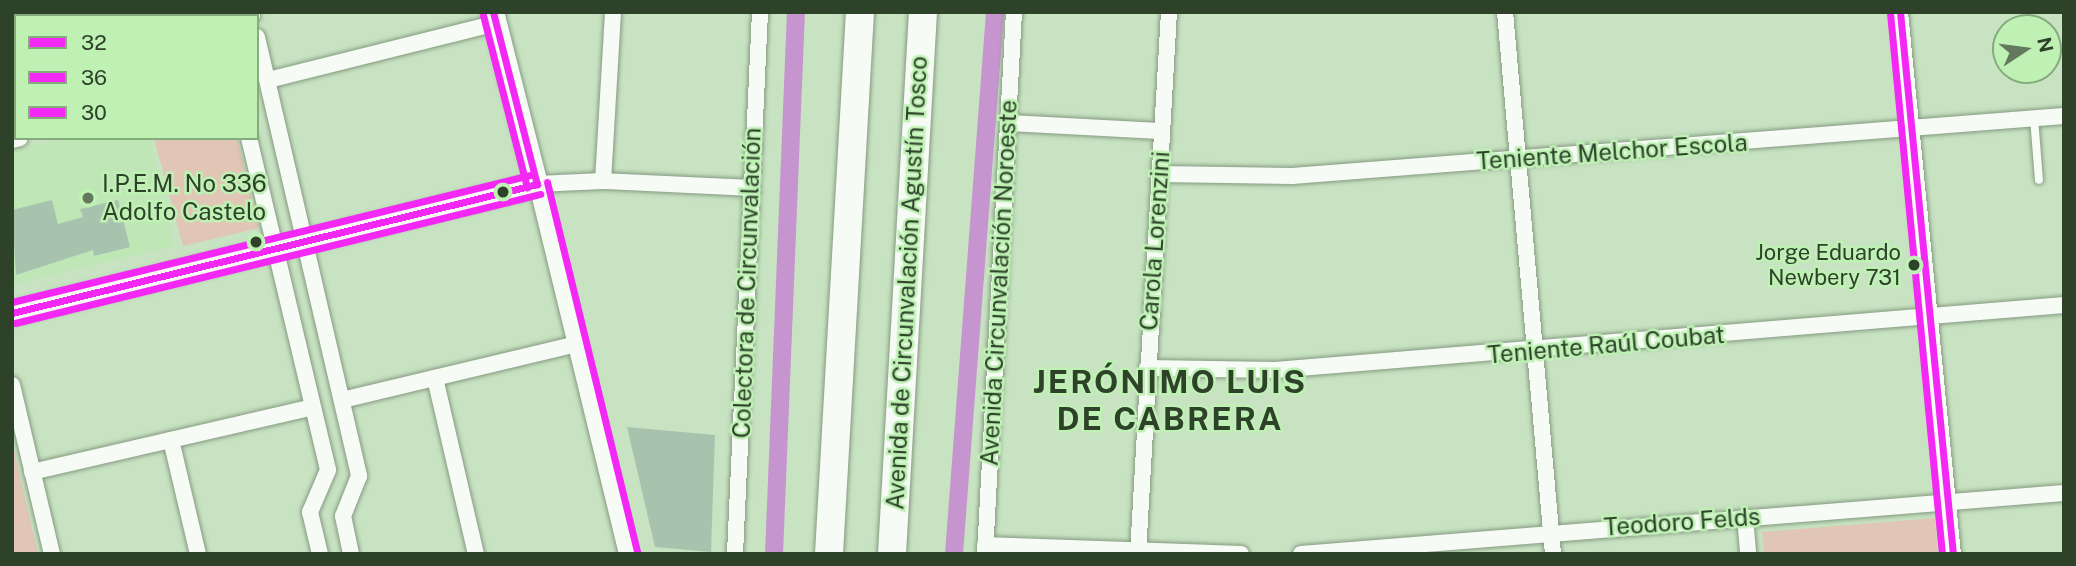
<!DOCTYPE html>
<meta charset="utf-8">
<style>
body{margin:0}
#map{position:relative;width:2076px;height:566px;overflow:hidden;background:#c8e3c2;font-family:"Public Sans",sans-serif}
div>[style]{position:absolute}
.built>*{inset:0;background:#bee7b5}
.green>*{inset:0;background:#e1c5b5}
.canal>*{height:18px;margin:-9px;padding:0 9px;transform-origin:9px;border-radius:9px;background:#c695d0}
.building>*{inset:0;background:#a8c3ad}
.roads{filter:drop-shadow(0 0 2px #859a81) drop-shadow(0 0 2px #859a81)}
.service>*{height:8px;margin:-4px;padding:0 4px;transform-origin:4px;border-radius:4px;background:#f7fbf6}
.minor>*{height:16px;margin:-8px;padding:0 8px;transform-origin:8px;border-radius:8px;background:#f7fbf6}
.secondary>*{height:21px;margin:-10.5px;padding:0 10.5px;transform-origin:10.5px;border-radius:10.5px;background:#f7fbf6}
.motorway>*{height:28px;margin:-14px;padding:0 14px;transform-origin:14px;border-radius:14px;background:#f7fbf6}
.bus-1>*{height:7px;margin:-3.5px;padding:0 3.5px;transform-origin:3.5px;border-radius:3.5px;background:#f428f4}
.bus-2>*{height:7px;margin:-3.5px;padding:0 3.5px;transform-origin:3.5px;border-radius:3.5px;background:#f428f4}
.bus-3>*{height:7px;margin:-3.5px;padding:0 3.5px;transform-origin:3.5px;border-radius:3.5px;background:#f428f4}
.dots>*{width:19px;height:19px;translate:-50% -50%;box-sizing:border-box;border:4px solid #bff1b5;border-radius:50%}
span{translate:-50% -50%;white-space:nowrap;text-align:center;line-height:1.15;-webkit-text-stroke:5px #bff1b5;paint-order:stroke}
.bus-label{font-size:22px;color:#2e422a}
.right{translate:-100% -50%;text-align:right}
.street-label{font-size:24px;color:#2e422a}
.poi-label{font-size:24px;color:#2e422a}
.left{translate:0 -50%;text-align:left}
.district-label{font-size:32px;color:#2e422a;font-weight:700;letter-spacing:2px}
.frame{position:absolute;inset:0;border:14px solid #2e422a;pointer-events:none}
.legend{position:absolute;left:14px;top:14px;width:245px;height:126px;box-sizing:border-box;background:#bff1b5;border:2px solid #85ab7d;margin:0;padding:9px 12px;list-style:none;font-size:21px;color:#2e422a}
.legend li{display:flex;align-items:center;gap:14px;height:35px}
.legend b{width:35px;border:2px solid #85ab7d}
.north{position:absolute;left:1992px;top:14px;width:70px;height:70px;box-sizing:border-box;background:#bff1b5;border:2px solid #85ab7d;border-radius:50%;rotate:77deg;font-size:19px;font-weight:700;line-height:28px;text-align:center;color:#2e422a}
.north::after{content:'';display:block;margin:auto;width:24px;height:32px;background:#647a5f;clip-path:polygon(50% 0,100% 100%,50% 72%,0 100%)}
</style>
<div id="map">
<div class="built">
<div style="clip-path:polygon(67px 138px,149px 138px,174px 246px,12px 284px,12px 151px)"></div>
</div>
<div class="green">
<div style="clip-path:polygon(154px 138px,237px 138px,259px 228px,183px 246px)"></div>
<div style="clip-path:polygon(12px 442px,38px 554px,12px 554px)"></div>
<div style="clip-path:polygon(1935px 518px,1938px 554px,1764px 554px,1762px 532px)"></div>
</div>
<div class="canal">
<div style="left:774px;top:554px;width:542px;rotate:-87.68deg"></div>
<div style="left:954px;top:554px;width:544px;rotate:-85.67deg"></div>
</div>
<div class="building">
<div style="clip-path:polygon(52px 200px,58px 224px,83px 217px,80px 209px,118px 200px,130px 247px,94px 256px,93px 250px,16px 275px,12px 210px)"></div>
<div style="clip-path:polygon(627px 427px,715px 435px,711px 552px,655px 547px)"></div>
</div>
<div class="roads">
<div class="service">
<div style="left:2034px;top:118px;width:62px;rotate:85.4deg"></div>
</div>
<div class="minor">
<div style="left:219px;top:12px;width:4px;rotate:90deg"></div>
<div style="left:251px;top:12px;width:4px;rotate:76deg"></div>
<div style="left:1505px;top:12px;width:544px;rotate:84.94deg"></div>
<div style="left:1900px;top:12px;width:545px;rotate:84.42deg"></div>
<div style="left:257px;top:37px;width:451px;rotate:76.9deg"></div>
<div style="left:359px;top:476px;width:43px;rotate:111.8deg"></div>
<div style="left:343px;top:516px;width:39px;rotate:78deg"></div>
<div style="left:268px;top:80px;width:235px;rotate:-14deg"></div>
<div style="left:1008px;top:123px;width:153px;rotate:3deg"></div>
<div style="left:249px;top:138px;width:341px;rotate:76.6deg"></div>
<div style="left:328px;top:470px;width:46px;rotate:113.2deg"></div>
<div style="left:310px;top:512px;width:43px;rotate:76.6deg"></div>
<div style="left:12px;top:140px;width:8px;rotate:-14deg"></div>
<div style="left:1159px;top:174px;width:133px;rotate:0.9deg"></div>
<div style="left:1292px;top:176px;width:774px;rotate:-4.44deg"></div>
<div style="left:603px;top:181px;width:169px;rotate:-86.6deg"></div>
<div style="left:1147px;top:368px;width:128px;rotate:0.9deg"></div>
<div style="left:1275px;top:370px;width:792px;rotate:-4.71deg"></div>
<div style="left:435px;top:378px;width:181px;rotate:76.9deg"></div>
<div style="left:12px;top:385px;width:174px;rotate:76.7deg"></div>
<div style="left:342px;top:400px;width:242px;rotate:-13.4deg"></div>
<div style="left:171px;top:440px;width:117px;rotate:76.7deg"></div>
<div style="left:32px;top:472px;width:288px;rotate:-13deg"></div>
<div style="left:1745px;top:517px;width:37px;rotate:85deg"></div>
<div style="left:985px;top:545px;width:256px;rotate:2deg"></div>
<div style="left:627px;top:554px;width:381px;rotate:-103.7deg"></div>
<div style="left:537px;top:184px;width:66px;rotate:-2.6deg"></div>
<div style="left:603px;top:181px;width:147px;rotate:2.7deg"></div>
<div style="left:735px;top:554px;width:543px;rotate:-87.36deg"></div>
<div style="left:985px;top:554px;width:543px;rotate:-86.94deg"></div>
<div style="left:1138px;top:554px;width:543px;rotate:-86.73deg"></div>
<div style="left:1301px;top:554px;width:765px;rotate:-4.57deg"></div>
</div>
<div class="secondary">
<div style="left:12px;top:313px;width:541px;rotate:-13.8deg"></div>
<div style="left:537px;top:184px;width:178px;rotate:-104.3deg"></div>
</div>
<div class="motorway">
<div style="left:829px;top:554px;width:543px;rotate:-86.73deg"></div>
<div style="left:892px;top:554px;width:543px;rotate:-86.73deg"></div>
</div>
</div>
<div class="bus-1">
<div style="left:493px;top:12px;width:178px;rotate:75.7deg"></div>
<div style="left:1900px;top:12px;width:545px;rotate:84.42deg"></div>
<div style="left:12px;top:313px;width:541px;rotate:-13.8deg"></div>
</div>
<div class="bus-2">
<div style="left:1890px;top:13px;width:543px;rotate:84.51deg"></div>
<div style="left:483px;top:15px;width:178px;rotate:75.7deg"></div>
<div style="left:15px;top:323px;width:541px;rotate:-13.8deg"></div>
</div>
<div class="bus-3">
<div style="left:547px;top:182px;width:381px;rotate:76.3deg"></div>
<div style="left:12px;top:302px;width:537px;rotate:-13.78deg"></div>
</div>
<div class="dots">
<div style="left:503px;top:192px;background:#2e422a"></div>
<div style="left:88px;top:198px;background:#647a5f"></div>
<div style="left:256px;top:242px;background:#2e422a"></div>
<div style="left:1914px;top:265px;background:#2e422a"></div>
</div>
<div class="bus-label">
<span class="right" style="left:1901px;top:265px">Jorge Eduardo<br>Newbery 731</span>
</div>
<div class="street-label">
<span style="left:1612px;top:152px;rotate:-4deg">Teniente Melchor Escola</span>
<span style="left:1155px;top:241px;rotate:-86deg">Carola Lorenzini</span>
<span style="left:747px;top:283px;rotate:-88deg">Colectora de Circunvalación</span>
<span style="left:907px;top:283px;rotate:-87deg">Avenida de Circunvalación Agustín Tosco</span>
<span style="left:999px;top:283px;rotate:-87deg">Avenida Circunvalación Noroeste</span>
<span style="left:1606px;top:345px;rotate:-5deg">Teniente Raúl Coubat</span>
<span style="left:1682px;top:522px;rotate:-4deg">Teodoro Felds</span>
</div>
<div class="poi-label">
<span class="left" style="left:102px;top:198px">I.P.E.M. No 336<br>Adolfo Castelo</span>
</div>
<div class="district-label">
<span style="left:1170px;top:401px">JERÓNIMO LUIS<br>DE CABRERA</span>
</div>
<div class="frame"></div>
<ul class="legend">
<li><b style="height:9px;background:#f428f4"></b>32</li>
<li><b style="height:9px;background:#f428f4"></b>36</li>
<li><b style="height:9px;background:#f428f4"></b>30</li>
</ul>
<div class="north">N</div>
</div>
